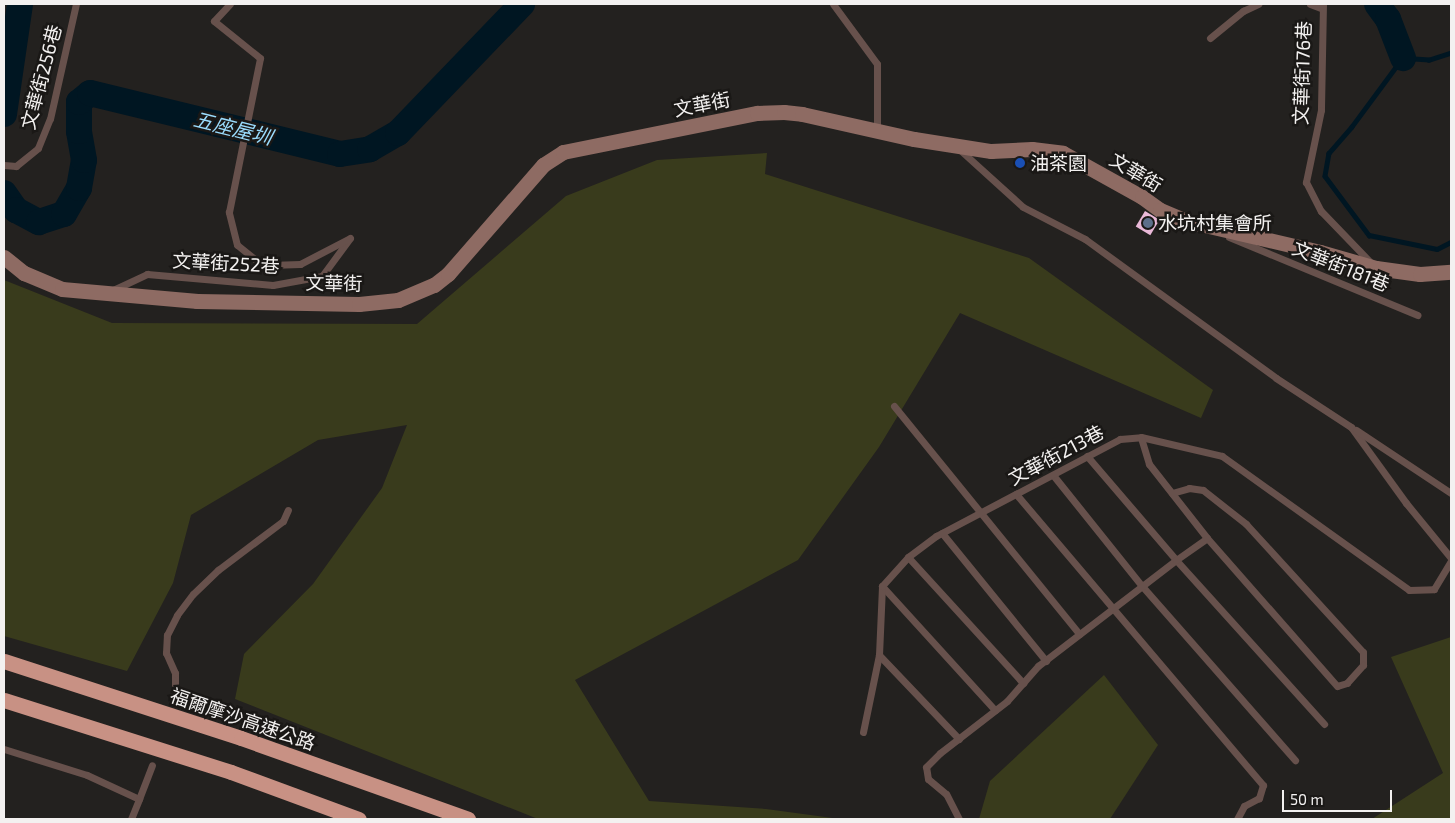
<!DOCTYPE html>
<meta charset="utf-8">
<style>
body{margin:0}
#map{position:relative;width:1455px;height:823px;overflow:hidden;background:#23211f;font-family:"Exo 2","Noto Sans TC",sans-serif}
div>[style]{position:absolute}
.green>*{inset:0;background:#393b1c}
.stream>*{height:4.5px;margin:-2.25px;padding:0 2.25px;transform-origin:2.25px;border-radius:2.25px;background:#001622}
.river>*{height:26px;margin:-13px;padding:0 13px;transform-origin:13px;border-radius:13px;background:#001622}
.building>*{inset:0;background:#eab9d8;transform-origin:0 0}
.lane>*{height:7px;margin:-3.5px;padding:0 3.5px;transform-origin:3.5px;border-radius:3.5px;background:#67514c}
.secondary>*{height:15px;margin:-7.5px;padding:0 7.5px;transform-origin:7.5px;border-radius:7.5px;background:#8e6b63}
.highway>*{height:15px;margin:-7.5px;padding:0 7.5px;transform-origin:7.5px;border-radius:7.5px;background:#c89184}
.dots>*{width:14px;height:14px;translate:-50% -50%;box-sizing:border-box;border:2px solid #1a1816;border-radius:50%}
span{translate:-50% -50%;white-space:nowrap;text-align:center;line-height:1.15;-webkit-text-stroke:5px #1a1816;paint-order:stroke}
.street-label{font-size:19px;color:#f3f1f0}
.poi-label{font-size:19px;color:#f3f1f0}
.left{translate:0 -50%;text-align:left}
.water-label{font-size:20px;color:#9adbfc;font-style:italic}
.frame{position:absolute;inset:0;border:5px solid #f3f1f0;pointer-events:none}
.scale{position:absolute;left:1282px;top:790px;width:110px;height:22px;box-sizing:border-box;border:2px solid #f3f1f0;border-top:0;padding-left:6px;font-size:15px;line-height:18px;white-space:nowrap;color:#f3f1f0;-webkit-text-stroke:4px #1a1816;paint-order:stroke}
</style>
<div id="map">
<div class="green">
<div style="clip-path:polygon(767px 153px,765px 174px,1029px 258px,1213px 390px,1201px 418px,960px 313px,879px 447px,798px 560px,575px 680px,649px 801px,766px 809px,840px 819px,538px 819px,235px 699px,244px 654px,313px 584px,382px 488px,407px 425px,318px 440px,191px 515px,173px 583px,127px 671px,4px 636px,4px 280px,112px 323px,417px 324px,566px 196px,657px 160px)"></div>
<div style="clip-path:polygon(1451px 637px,1451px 819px,1372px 819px,1443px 773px,1391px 657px)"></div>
<div style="clip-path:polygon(1104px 675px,1158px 745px,1110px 819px,979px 819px,990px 781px)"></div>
</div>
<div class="stream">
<div style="left:1451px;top:53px;width:23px;rotate:162deg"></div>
<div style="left:1429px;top:60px;width:26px;rotate:-176deg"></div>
<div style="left:1403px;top:58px;width:86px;rotate:126.5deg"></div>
<div style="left:1352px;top:127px;width:35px;rotate:131deg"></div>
<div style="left:1329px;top:153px;width:23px;rotate:100deg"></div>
<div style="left:1325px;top:176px;width:74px;rotate:53.3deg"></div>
<div style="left:1369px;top:235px;width:69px;rotate:11.6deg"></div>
<div style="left:1437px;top:249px;width:16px;rotate:-27deg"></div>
</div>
<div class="river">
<div style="left:1377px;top:4px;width:19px;rotate:54deg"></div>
<div style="left:1388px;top:19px;width:42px;rotate:69deg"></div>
<div style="left:4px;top:114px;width:111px;rotate:-81.7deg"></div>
<div style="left:4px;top:193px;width:21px;rotate:55deg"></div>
<div style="left:16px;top:210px;width:26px;rotate:28deg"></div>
<div style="left:39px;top:222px;width:26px;rotate:-18deg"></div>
<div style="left:64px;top:214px;width:30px;rotate:-60deg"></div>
<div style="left:79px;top:188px;width:28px;rotate:-80deg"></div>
<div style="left:84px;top:160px;width:29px;rotate:-100deg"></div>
<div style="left:79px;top:131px;width:29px;rotate:-90deg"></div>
<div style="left:79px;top:102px;width:14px;rotate:-39deg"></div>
<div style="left:90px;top:93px;width:257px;rotate:13.7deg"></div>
<div style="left:340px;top:154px;width:30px;rotate:-9deg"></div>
<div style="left:370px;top:149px;width:32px;rotate:-30deg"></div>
<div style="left:398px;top:133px;width:179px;rotate:-46.1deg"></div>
</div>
<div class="building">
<div style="left:1145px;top:211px;width:17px;height:18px;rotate:31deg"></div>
</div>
<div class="lane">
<div style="left:833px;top:4px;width:74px;rotate:53.7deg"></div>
<div style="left:877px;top:64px;width:67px;rotate:90deg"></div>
<div style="left:1310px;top:4px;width:12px;rotate:20deg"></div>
<div style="left:1323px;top:4px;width:106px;rotate:91.1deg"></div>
<div style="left:1321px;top:110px;width:74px;rotate:101.8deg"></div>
<div style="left:1306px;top:182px;width:33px;rotate:63deg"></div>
<div style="left:1321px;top:211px;width:71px;rotate:46.1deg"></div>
<div style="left:1210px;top:38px;width:43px;rotate:-39.3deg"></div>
<div style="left:1243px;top:11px;width:17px;rotate:-25deg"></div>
<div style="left:959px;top:149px;width:86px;rotate:42.2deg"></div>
<div style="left:1023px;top:207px;width:70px;rotate:27.3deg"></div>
<div style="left:1085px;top:239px;width:236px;rotate:36deg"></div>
<div style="left:1276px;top:378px;width:90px;rotate:33.2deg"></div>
<div style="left:1351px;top:427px;width:94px;rotate:54.1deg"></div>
<div style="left:1406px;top:503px;width:71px;rotate:50.7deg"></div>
<div style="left:4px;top:165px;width:12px;rotate:5deg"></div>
<div style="left:16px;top:166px;width:28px;rotate:-39deg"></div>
<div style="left:38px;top:148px;width:31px;rotate:-68deg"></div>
<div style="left:50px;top:119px;width:118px;rotate:-77.3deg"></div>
<div style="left:1229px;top:237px;width:204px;rotate:22.5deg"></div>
<div style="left:113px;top:290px;width:38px;rotate:-25deg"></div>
<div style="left:147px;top:274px;width:126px;rotate:5deg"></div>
<div style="left:273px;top:285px;width:50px;rotate:-10.4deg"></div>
<div style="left:322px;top:276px;width:47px;rotate:-53.6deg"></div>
<div style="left:350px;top:238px;width:56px;rotate:152.5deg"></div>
<div style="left:300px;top:264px;width:38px;rotate:178deg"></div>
<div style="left:262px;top:265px;width:32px;rotate:-141deg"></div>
<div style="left:237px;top:245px;width:34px;rotate:-104deg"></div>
<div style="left:229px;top:212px;width:157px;rotate:-78.6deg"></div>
<div style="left:260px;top:58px;width:59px;rotate:-141.2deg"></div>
<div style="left:214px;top:21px;width:23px;rotate:-47deg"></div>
<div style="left:894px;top:406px;width:294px;rotate:50.9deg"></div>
<div style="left:1356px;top:430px;width:114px;rotate:33.6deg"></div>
<div style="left:1087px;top:456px;width:137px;rotate:49.4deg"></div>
<div style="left:1176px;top:560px;width:221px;rotate:47.9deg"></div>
<div style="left:1053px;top:475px;width:142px;rotate:51.3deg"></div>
<div style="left:1142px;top:586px;width:232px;rotate:48.7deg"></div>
<div style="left:1172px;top:493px;width:18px;rotate:-16deg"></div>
<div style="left:1189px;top:488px;width:14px;rotate:8deg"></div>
<div style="left:1203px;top:490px;width:55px;rotate:38.3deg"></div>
<div style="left:1246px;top:524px;width:173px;rotate:47.6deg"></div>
<div style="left:1363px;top:652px;width:13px;rotate:90deg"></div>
<div style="left:1363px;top:665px;width:24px;rotate:132deg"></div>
<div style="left:1347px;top:683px;width:10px;rotate:163deg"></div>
<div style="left:1337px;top:686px;width:197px;rotate:-131.3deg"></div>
<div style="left:1016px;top:494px;width:382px;rotate:49.7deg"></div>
<div style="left:1263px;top:785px;width:14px;rotate:107deg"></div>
<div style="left:1259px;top:798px;width:17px;rotate:152deg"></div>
<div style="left:1244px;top:806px;width:15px;rotate:118deg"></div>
<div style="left:942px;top:533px;width:165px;rotate:50.9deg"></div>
<div style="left:908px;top:557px;width:171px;rotate:47.6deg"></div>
<div style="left:882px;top:586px;width:168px;rotate:47.7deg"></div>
<div style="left:879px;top:655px;width:116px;rotate:46.4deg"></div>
<div style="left:175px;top:689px;width:16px;rotate:-90deg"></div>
<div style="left:175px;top:673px;width:22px;rotate:-114deg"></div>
<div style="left:166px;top:653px;width:18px;rotate:-87deg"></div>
<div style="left:167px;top:635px;width:22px;rotate:-63deg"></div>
<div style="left:177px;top:615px;width:26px;rotate:-53deg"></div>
<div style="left:193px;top:594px;width:35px;rotate:-44deg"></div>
<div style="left:218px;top:570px;width:81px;rotate:-37deg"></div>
<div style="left:283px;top:521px;width:12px;rotate:-66deg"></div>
<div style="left:863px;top:732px;width:79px;rotate:-78.3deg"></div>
<div style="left:879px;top:655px;width:69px;rotate:-87.5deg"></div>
<div style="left:882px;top:586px;width:39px;rotate:-48deg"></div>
<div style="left:908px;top:557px;width:35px;rotate:-37deg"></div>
<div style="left:936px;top:536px;width:208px;rotate:-27.8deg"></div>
<div style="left:1120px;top:439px;width:21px;rotate:-5deg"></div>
<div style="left:1141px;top:437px;width:83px;rotate:13.2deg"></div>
<div style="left:1222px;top:456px;width:230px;rotate:35.6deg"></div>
<div style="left:1409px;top:590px;width:25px;rotate:-2deg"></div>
<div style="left:1434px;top:589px;width:33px;rotate:-59deg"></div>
<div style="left:4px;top:749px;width:87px;rotate:17.4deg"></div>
<div style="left:87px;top:775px;width:57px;rotate:24.8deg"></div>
<div style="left:139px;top:799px;width:36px;rotate:-69deg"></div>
<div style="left:131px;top:819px;width:22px;rotate:-68deg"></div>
<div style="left:959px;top:819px;width:28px;rotate:-117deg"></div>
<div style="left:946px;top:794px;width:23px;rotate:-140deg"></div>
<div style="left:928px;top:779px;width:12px;rotate:-99deg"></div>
<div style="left:926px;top:767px;width:20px;rotate:-45deg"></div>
<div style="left:940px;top:753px;width:85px;rotate:-37.8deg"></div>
<div style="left:1007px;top:701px;width:47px;rotate:-48.5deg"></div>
<div style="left:1038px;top:666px;width:174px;rotate:-37.5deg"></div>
<div style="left:1176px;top:560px;width:38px;rotate:-35deg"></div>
<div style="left:1207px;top:538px;width:94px;rotate:-128.1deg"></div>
<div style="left:1149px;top:464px;width:28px;rotate:-107deg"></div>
</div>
<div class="secondary">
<div style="left:4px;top:257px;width:26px;rotate:39deg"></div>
<div style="left:24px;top:273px;width:41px;rotate:22.8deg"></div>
<div style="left:62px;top:289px;width:136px;rotate:5.1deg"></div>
<div style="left:197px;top:301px;width:162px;rotate:1.1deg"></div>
<div style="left:359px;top:304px;width:39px;rotate:-6deg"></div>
<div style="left:398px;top:300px;width:39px;rotate:-23deg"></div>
<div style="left:434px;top:285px;width:18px;rotate:-38deg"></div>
<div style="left:448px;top:274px;width:145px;rotate:-48.9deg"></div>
<div style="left:543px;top:165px;width:24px;rotate:-33deg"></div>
<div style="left:563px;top:152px;width:198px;rotate:-11.4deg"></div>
<div style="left:757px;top:113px;width:27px;rotate:-2deg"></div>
<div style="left:784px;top:112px;width:18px;rotate:6deg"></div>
<div style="left:802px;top:114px;width:115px;rotate:12.6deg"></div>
<div style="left:914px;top:139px;width:78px;rotate:8.9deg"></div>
<div style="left:991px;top:151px;width:41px;rotate:-2.8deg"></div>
<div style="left:1032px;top:149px;width:31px;rotate:7deg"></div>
<div style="left:1063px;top:153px;width:90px;rotate:29.1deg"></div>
<div style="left:1142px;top:197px;width:22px;rotate:36deg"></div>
<div style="left:1160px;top:210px;width:25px;rotate:23deg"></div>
<div style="left:1183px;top:220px;width:141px;rotate:13.1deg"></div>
<div style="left:1320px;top:252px;width:58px;rotate:15.9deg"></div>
<div style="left:1376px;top:268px;width:44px;rotate:7.8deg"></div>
<div style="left:1420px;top:274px;width:31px;rotate:-4deg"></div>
</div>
<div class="highway">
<div style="left:4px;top:661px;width:249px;rotate:18deg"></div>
<div style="left:241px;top:738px;width:241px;rotate:19.6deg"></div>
<div style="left:4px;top:700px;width:238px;rotate:17.6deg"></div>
<div style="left:231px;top:772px;width:136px;rotate:20.2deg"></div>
</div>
<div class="dots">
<div style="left:1020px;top:163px;background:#1a4fb4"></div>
<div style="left:1148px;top:223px;background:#5c6f8a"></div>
</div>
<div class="street-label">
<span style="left:1302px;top:73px;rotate:-88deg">文華街176巷</span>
<span style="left:41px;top:77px;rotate:-75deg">文華街256巷</span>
<span style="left:702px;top:104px;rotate:-11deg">文華街</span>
<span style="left:1136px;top:172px;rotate:31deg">文華街</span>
<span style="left:226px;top:263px;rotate:3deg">文華街252巷</span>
<span style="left:1341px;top:266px;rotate:22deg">文華街181巷</span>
<span style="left:334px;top:283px;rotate:1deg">文華街</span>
<span style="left:1056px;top:455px;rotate:-28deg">文華街213巷</span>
<span style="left:243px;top:719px;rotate:19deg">福爾摩沙高速公路</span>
</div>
<div class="poi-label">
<span class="left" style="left:1030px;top:163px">油茶園</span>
<span class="left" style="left:1158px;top:223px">水坑村集會所</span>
</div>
<div class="water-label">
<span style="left:233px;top:128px;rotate:14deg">五座屋圳</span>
</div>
<div class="frame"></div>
<div class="scale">50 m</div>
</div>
